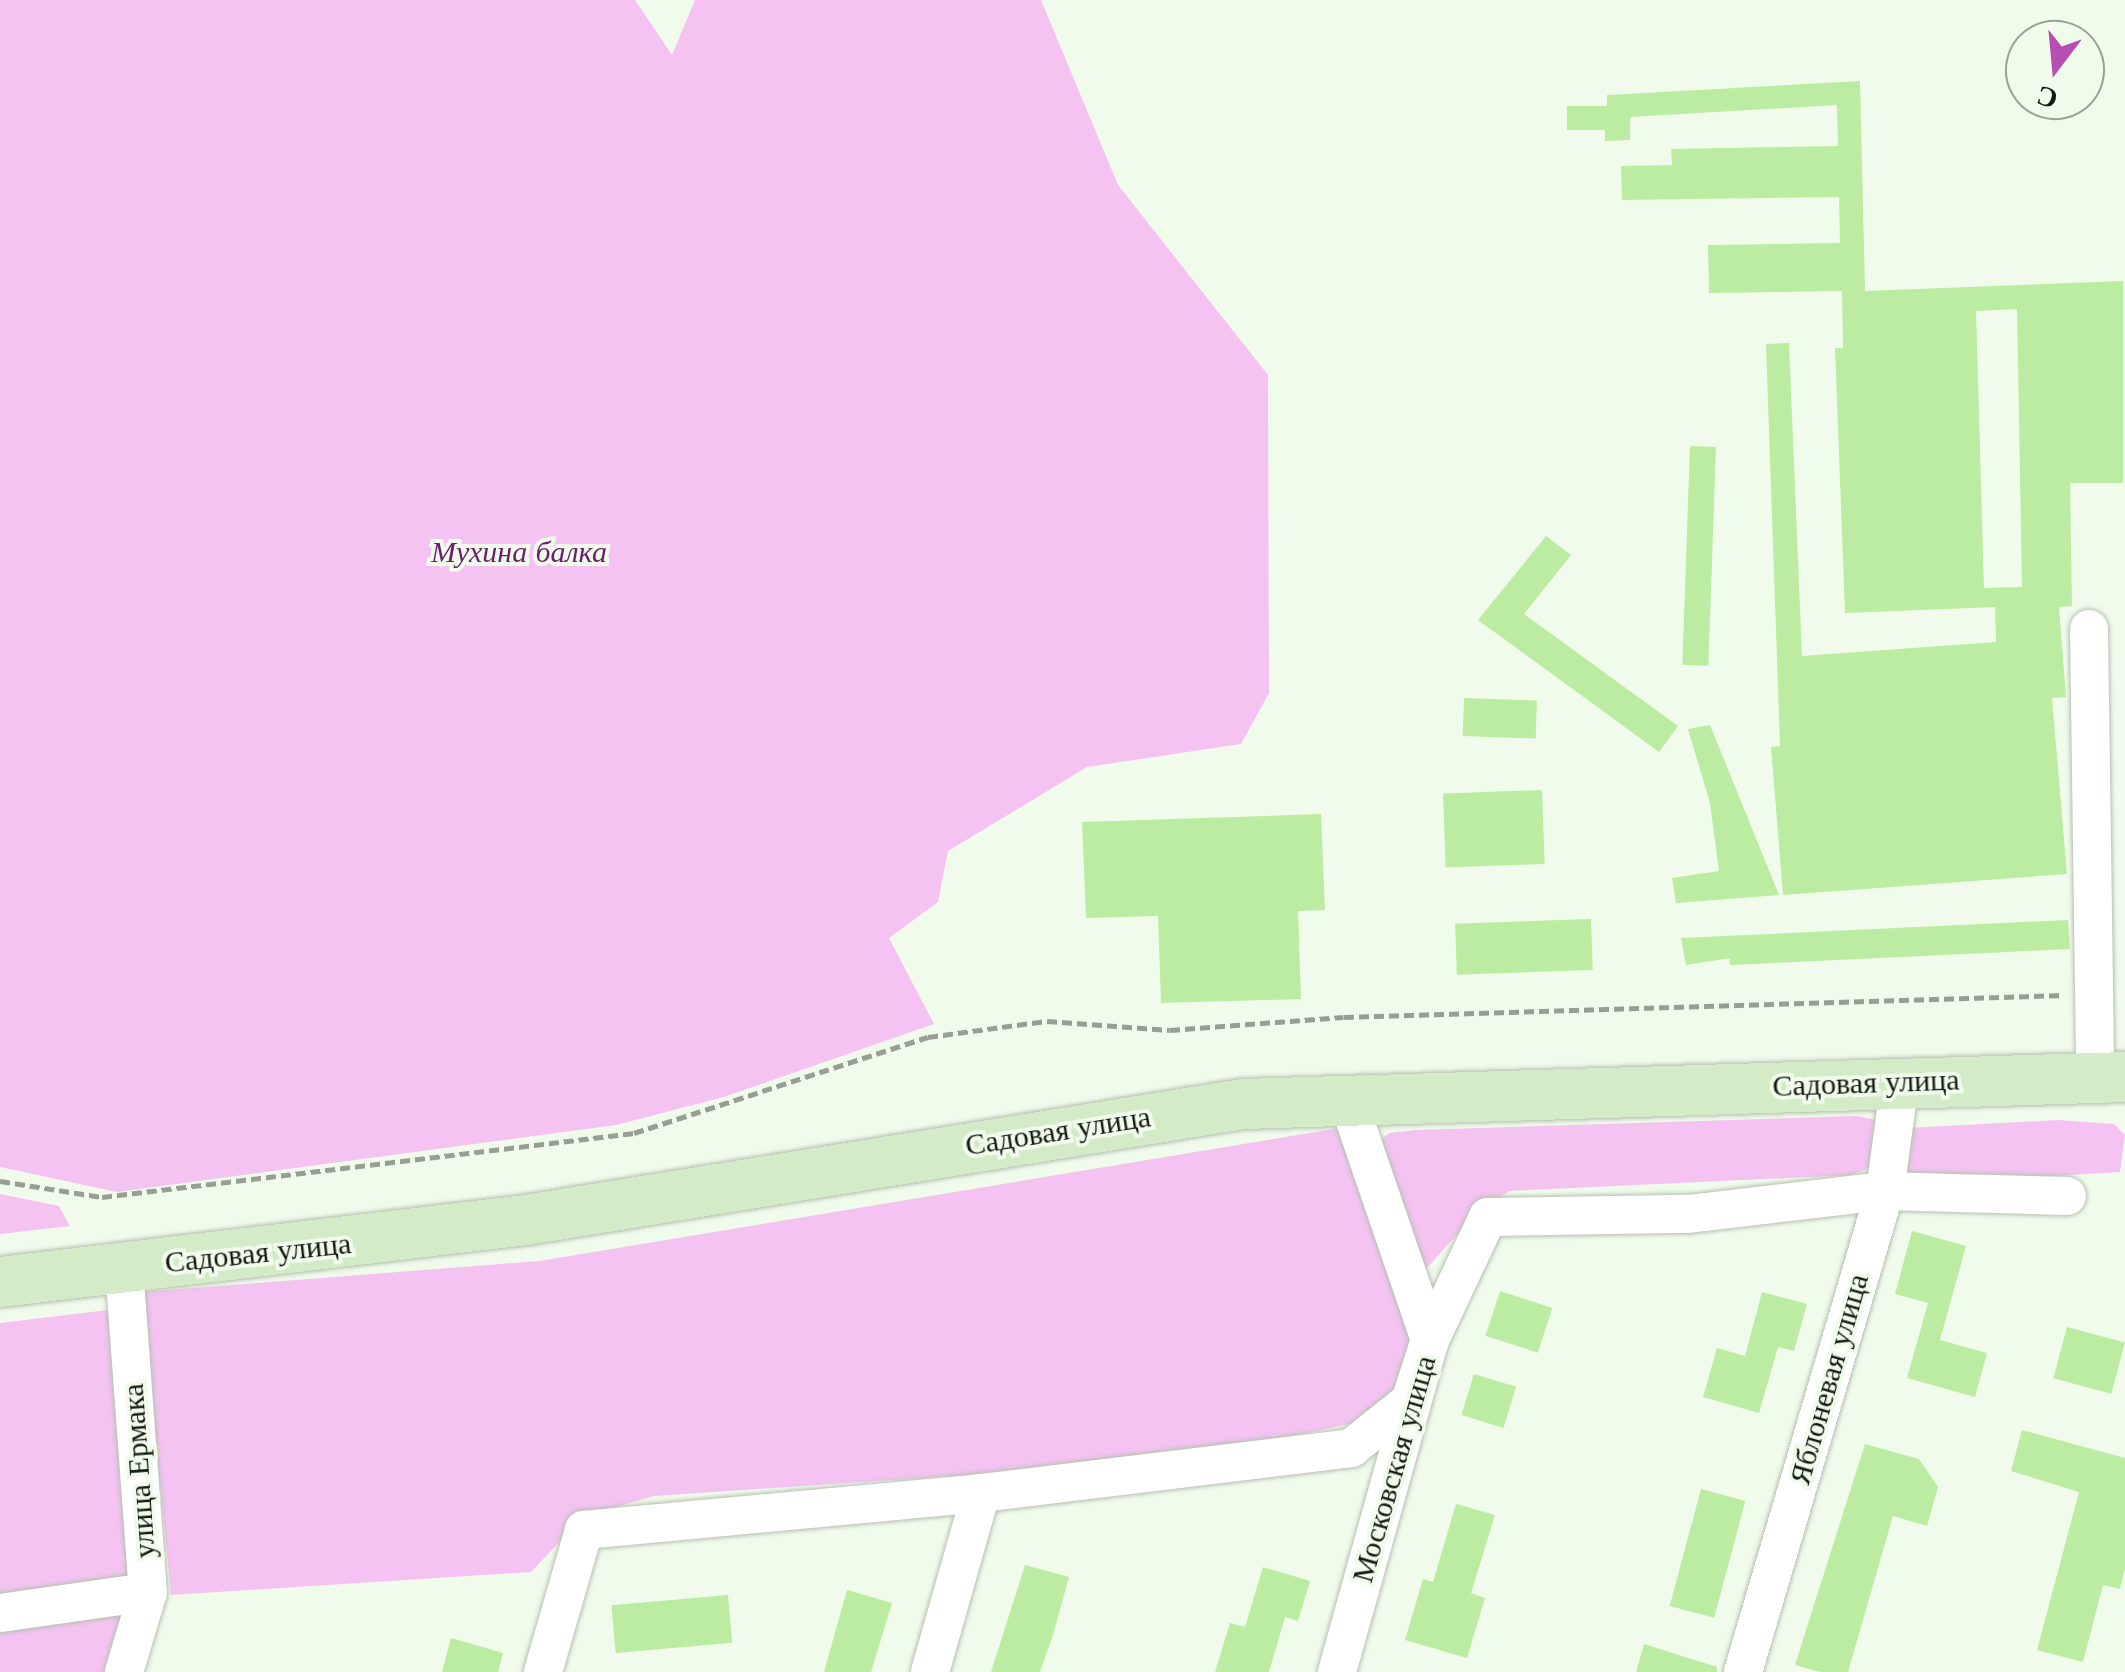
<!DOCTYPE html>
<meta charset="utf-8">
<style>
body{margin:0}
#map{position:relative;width:2125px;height:1672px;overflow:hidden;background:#f1fbec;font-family:"Libre Baskerville",serif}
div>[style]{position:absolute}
.green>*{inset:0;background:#f4c3f2}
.building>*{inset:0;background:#bbeca1;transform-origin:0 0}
.path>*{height:5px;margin-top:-2.5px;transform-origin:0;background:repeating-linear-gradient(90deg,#979e93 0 10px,transparent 0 15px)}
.roads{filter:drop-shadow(0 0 2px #b6c0b1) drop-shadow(0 0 2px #b6c0b1)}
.minor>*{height:38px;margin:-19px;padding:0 19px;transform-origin:19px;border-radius:19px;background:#fff}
.major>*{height:50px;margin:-25px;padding:0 25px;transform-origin:25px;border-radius:25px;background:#d3ebc6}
span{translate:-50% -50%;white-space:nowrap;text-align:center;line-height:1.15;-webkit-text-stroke:8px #f1fbec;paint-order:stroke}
.park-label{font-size:30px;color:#6a1f6a;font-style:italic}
.street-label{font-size:30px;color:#141813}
.north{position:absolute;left:2005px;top:20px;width:100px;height:100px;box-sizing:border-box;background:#f1fbec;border:2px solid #99a095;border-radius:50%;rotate:196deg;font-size:28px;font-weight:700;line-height:40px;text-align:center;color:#141813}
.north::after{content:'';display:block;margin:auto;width:35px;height:45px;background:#b54fb4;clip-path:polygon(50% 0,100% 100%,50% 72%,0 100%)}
</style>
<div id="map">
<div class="green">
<div style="clip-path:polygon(0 0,635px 0,672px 55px,695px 0,1041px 0,1118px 185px,1268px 375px,1269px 693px,1241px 744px,1087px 767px,948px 851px,938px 902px,889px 938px,934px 1024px,724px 1097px,616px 1125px,117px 1192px,0 1167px)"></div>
<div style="clip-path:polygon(1857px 1116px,1886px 1122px,1874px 1166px,1851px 1175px,1509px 1191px,1472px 1218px,1424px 1271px,1371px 1149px,1389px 1133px,1416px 1130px)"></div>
<div style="clip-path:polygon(2058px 1120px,2114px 1124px,2125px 1135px,2120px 1172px,1952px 1182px,1910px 1177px,1902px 1152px,1908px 1128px)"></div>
<div style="clip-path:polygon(1340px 1128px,1417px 1349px,1393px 1397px,1358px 1422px,1224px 1451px,1084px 1467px,654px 1496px,584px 1516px,531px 1572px,171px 1595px,141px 1292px,539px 1261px)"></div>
<div style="clip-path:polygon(0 1194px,59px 1206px,70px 1226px,0 1234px)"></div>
<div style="clip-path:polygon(108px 1310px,130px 1579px,0 1599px,0 1323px)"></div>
<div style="clip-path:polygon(132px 1605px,111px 1672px,0 1672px,0 1627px)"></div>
</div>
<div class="building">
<div style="clip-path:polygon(evenodd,1860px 81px,1865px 291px,2123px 281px,2123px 483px,2070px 483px,2072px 606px,2059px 607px,2066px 697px,2052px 698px,2067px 874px,1783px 895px,1771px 747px,1780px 746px,1766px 344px,1789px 343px,1802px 656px,1996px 642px,1995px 607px,1845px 613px,1835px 348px,1843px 348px,1842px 291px,1709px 293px,1708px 245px,1840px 243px,1839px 197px,1622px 200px,1621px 166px,1672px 165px,1671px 149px,1838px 146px,1837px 105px,1630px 117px,1630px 140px,1605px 141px,1605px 130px,1567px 130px,1567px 106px,1607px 106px,1607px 95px,1860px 81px,2017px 309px,2022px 587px,1984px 588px,1976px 311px,2017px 309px)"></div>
<div style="left:1690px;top:446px;width:26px;height:219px;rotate:2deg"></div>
<div style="clip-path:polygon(1546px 536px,1571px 555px,1524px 614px,1678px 726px,1659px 752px,1478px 620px)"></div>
<div style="left:1464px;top:698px;width:73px;height:38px;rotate:2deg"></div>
<div style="clip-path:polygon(1710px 725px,1779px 895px,1676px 903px,1672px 878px,1719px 871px,1710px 803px,1688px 729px)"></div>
<div style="left:1542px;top:790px;width:74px;height:99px;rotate:88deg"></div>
<div style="clip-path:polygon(1321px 814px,1325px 910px,1298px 911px,1301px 999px,1161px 1003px,1158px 916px,1086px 918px,1082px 822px)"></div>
<div style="left:1591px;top:919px;width:51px;height:136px;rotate:88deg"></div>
<div style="clip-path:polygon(2068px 920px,2070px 949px,1730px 965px,1730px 958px,1686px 965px,1681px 938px)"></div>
<div style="clip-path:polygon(1912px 1231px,1966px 1246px,1940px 1340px,1987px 1353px,1975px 1397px,1907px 1378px,1928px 1303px,1895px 1294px)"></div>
<div style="left:1500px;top:1291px;width:55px;height:47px;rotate:18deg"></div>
<div style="clip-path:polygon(1762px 1292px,1807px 1304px,1794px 1351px,1778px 1347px,1759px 1413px,1703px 1397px,1717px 1348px,1745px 1356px)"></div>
<div style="left:2067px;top:1327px;width:60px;height:53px;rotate:15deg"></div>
<div style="left:1474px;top:1374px;width:44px;height:43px;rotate:17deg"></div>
<div style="clip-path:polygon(2022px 1430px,2125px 1458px,2125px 1569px,2120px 1589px,2103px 1585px,2083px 1662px,2037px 1650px,2079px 1492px,2011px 1471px)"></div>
<div style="clip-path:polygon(1865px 1444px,1919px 1459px,1938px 1487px,1927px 1526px,1893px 1516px,1848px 1672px,1820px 1672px,1795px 1665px)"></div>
<div style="left:1701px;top:1489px;width:46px;height:121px;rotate:15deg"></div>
<div style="clip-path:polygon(1456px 1504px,1495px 1515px,1471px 1593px,1485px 1598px,1467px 1658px,1405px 1640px,1423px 1579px,1433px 1582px)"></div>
<div style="clip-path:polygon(1025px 1565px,1069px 1577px,1053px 1635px,1040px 1672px,991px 1672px)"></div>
<div style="clip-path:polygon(1263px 1567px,1310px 1581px,1298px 1621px,1285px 1617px,1269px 1672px,1215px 1672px,1230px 1623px,1245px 1627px)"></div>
<div style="clip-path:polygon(847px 1590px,892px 1603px,871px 1672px,824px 1672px)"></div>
<div style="left:728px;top:1595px;width:48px;height:117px;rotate:85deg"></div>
<div style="clip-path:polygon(451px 1638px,503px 1653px,498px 1672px,442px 1672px)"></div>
<div style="clip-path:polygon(1644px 1644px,1717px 1667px,1717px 1672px,1636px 1672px)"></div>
</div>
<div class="path">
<div style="left:0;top:1181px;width:103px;rotate:8.9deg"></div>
<div style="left:102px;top:1197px;width:536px;rotate:-6.86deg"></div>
<div style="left:634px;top:1133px;width:309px;rotate:-18.1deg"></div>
<div style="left:928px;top:1037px;width:120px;rotate:-7.7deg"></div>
<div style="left:1047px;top:1021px;width:123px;rotate:4.2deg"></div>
<div style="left:1170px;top:1030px;width:174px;rotate:-4.3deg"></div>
<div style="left:1344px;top:1017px;width:720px;rotate:-1.75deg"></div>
</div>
<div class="roads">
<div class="minor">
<div style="left:2089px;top:629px;width:448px;rotate:89.2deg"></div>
<div style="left:124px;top:1267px;width:326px;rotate:85.8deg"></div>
<div style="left:148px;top:1592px;width:84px;rotate:106.7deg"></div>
<div style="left:0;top:1613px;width:149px;rotate:-8.1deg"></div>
<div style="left:543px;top:1672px;width:148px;rotate:-73.9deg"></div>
<div style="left:584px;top:1530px;width:399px;rotate:-5.3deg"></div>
<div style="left:981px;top:1493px;width:373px;rotate:-6.9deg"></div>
<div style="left:1351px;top:1448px;width:75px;rotate:-38.5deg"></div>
<div style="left:1410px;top:1401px;width:64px;rotate:-71.8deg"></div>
<div style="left:1430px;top:1340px;width:136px;rotate:-64.8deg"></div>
<div style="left:1488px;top:1217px;width:200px;rotate:-0.9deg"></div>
<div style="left:1688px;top:1214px;width:198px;rotate:-6.7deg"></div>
<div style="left:1885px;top:1191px;width:182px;rotate:1.6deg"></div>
<div style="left:930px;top:1672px;width:186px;rotate:-74.1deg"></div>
<div style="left:1337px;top:1672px;width:345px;rotate:-74.4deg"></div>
<div style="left:1430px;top:1340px;width:257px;rotate:-108.9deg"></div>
<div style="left:1743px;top:1672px;width:502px;rotate:-73.55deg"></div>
<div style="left:1885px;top:1191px;width:110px;rotate:-82.2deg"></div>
</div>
<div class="major">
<div style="left:0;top:1282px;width:530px;rotate:-6.72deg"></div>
<div style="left:526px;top:1220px;width:726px;rotate:-9.19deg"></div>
<div style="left:1243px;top:1104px;width:882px;rotate:-1.75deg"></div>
</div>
</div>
<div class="park-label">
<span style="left:519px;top:552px">Мухина балка</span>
</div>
<div class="street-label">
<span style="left:1866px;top:1083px;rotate:-2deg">Садовая улица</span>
<span style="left:1058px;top:1131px;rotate:-9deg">Садовая улица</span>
<span style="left:258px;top:1253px;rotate:-6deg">Садовая улица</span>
<span style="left:1829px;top:1379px;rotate:-74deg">Яблоневая улица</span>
<span style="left:1394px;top:1469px;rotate:-74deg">Московская улица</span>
<span style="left:139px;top:1471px;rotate:-94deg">улица Ермака</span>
</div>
<div class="north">С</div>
</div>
